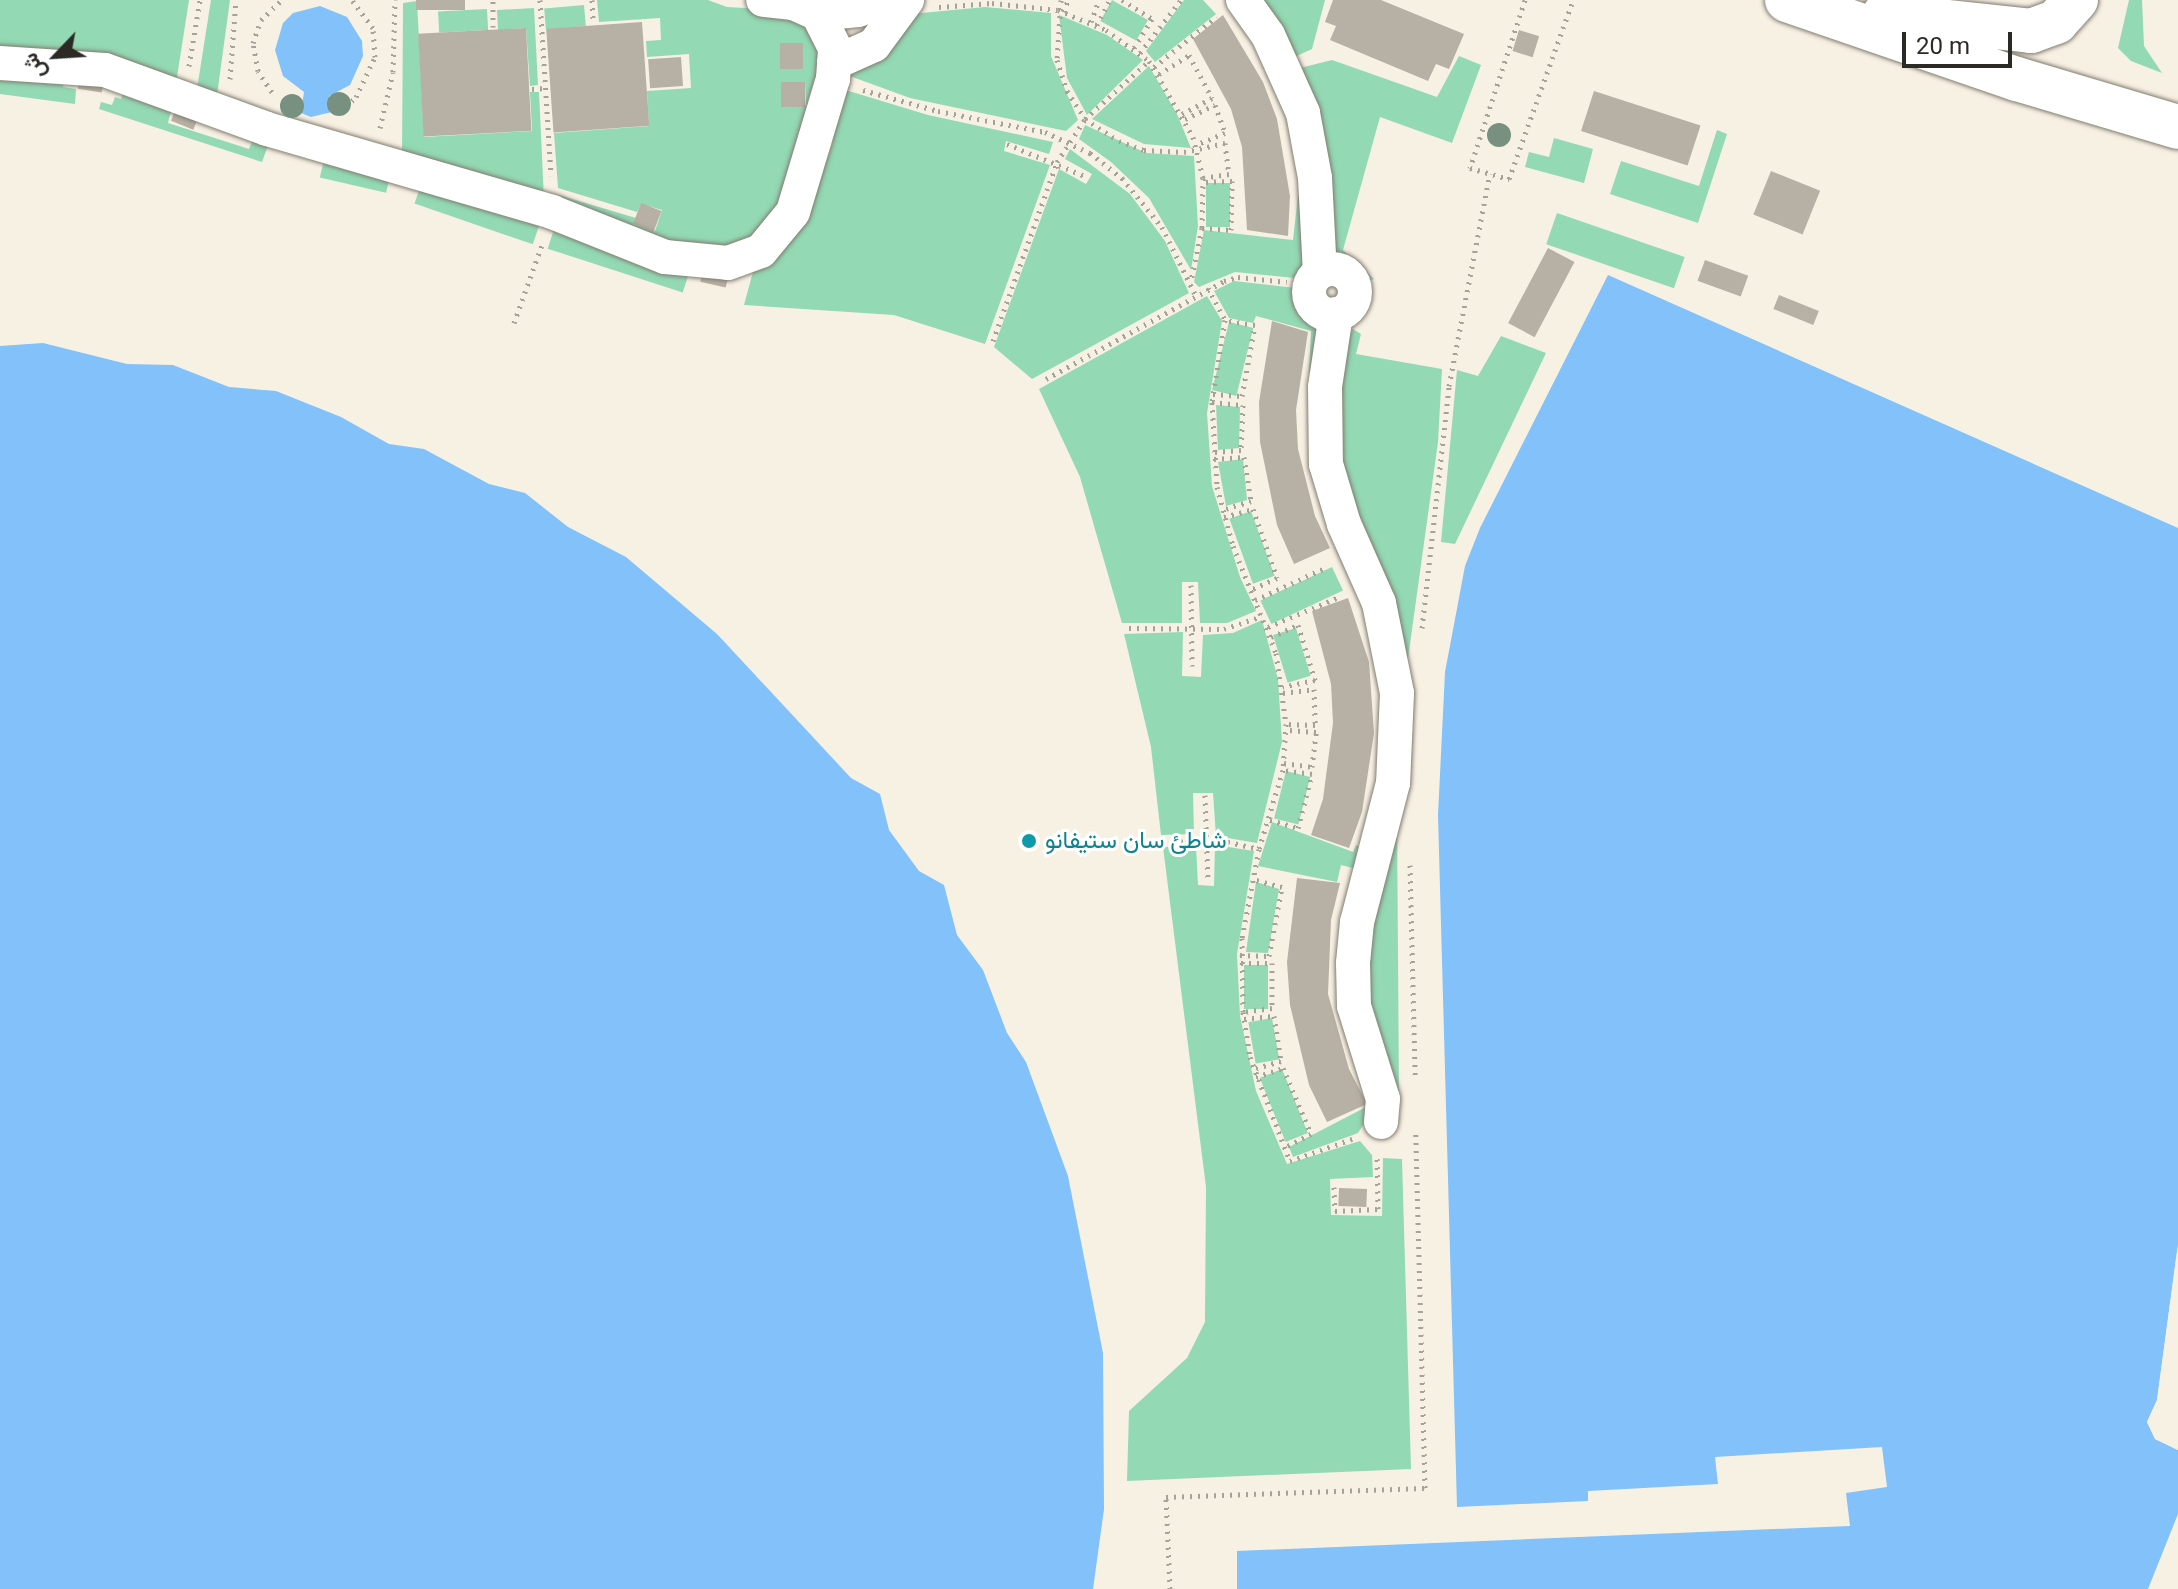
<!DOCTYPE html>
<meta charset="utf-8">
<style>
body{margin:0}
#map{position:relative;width:2178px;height:1589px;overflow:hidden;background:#f7f1e4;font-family:Roboto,Vazirmatn,sans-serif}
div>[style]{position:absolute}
.green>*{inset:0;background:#92d9b4;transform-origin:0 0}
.water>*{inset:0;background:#82c1f9}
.pier>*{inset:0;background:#f7f1e4}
.building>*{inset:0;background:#b7b0a4;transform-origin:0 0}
.path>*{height:5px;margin-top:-2.5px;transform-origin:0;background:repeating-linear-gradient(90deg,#a6a298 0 2px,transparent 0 8px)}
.roads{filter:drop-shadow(0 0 2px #827c70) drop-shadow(0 0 2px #827c70)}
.street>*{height:34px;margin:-17px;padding:0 17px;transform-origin:17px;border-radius:17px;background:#fff}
.street>.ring{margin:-17px;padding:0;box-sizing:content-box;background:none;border:34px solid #fff;border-radius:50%}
.highway>*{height:44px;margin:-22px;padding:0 22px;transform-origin:22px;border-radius:22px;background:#fff}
.trees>*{width:24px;height:24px;margin:-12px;border-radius:50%;background:#78907f}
.dots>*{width:22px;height:22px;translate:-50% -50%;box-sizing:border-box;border:4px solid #fff;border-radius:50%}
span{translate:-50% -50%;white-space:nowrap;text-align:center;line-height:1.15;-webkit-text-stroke:6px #fff;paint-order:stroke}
.culture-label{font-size:24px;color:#0d838f}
.left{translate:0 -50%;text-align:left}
.north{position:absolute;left:16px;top:16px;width:80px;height:80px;-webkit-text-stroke:6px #fff;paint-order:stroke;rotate:245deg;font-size:22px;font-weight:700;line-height:32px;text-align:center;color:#2c2a25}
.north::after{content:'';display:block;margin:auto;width:28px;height:36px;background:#2c2a25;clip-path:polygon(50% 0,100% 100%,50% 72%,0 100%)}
.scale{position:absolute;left:1902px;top:32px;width:110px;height:36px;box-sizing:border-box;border:4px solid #2c2a25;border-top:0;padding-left:10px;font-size:24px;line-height:28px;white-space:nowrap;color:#2c2a25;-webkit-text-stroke:6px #fff;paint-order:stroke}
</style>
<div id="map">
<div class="green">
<div style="clip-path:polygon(0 0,189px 0,177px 77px,174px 81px,0 52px)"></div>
<div style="clip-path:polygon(211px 0,230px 0,217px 95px,197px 89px)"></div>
<div style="clip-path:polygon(evenodd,597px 0,708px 0,727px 7px,797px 11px,824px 47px,794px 182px,753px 248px,698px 250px,559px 207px,559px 195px,636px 218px,634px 224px,655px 231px,662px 210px,641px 204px,637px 212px,558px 188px,554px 133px,649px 126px,647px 91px,691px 88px,689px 54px,647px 57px,646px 41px,661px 40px,660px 18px,599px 22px,597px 0,803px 43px,803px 68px,781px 69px,780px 44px,803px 43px,597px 0,782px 82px,805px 82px,806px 106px,783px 107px,782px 82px)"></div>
<div style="left:1112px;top:0;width:41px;height:24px;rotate:29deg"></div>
<div style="clip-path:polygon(1184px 0,1203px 0,1216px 14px,1155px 62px,1146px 51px)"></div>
<div style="clip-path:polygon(1256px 0,1325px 0,1312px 49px,1290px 59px)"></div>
<div style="clip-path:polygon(2129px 0,2142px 0,2144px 46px,2162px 73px,2131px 61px,2118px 48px)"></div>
<div style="clip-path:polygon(417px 1px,424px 137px,532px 131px,530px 92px,539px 92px,544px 200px,402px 158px,403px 3px)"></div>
<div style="left:584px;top:5px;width:21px;height:40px;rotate:85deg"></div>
<div style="clip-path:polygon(985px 7px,1051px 13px,1051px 56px,1078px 120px,1066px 131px,910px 98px,847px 75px,911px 14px)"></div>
<div style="clip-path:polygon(534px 8px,538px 85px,530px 86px,526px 28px,498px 30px,497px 10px)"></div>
<div style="left:487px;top:9px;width:21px;height:49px;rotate:87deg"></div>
<div style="clip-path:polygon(1059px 15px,1107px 35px,1143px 60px,1087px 115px,1067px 78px)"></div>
<div style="clip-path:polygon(1459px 56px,1481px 65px,1452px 143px,1380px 117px,1343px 250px,1374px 279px,1363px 282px,1350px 264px,1326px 252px,1296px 69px,1332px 60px,1437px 97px)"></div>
<div style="clip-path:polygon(1149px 66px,1177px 114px,1191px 148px,1144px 144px,1092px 119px)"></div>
<div style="clip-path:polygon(0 71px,65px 76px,63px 87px,76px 89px,75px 104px,0 94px)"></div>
<div style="clip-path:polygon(839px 88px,928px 115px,1053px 142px,1049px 154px,1006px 141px,1004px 151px,1050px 165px,985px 344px,894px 315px,744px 305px,754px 268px,812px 199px,832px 145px)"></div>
<div style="clip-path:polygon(124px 91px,172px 107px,168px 123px,249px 149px,253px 139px,269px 143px,262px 162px,99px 109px,101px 102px,112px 105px,115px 97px,121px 99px)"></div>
<div style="clip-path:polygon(1085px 125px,1146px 153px,1194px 156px,1198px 226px,1191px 270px,1149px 198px,1111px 162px,1079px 139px)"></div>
<div style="clip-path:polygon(1717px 130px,1727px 134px,1698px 223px,1610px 194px,1621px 161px,1699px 186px)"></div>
<div style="clip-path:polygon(1554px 138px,1593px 149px,1584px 183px,1525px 167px,1529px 152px,1549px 157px)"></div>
<div style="clip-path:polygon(1070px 149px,1130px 194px,1165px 241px,1189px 293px,1032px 379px,994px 347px,1059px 169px,1086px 184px,1092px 174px,1065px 159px)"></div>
<div style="left:325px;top:155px;width:68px;height:23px;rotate:13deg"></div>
<div style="left:423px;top:179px;width:125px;height:26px;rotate:19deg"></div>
<div style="left:1206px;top:183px;width:24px;height:44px"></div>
<div style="clip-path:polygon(1298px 196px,1309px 197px,1304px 279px,1235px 272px,1199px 287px,1194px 282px,1204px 230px,1293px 240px)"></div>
<div style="left:1557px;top:213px;width:135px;height:33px;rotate:19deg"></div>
<div style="left:556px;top:223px;width:142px;height:27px;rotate:18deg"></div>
<div style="clip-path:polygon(1234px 281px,1304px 289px,1308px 309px,1324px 321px,1319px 375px,1309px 372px,1311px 331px,1256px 316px,1253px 323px,1229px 318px,1214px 291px)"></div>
<div style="clip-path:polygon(1207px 296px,1222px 321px,1207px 413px,1212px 486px,1240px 577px,1256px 611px,1227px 623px,1200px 623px,1198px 582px,1182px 582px,1182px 623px,1122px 623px,1080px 477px,1039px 389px)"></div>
<div style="left:1229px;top:322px;width:25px;height:70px;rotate:14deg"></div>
<div style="clip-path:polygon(1353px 329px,1361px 334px,1356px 354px,1442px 369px,1438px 442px,1406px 673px,1336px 450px,1346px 341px)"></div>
<div style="clip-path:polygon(1501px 336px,1546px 353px,1455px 544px,1441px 542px,1457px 370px,1478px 376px)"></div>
<div style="clip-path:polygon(1216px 405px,1240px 407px,1239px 448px,1218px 450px)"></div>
<div style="clip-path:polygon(1243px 459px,1247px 500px,1226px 506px,1218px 462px)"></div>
<div style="left:1251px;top:511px;width:69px;height:23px;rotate:70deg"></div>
<div style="left:1332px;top:567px;width:26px;height:79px;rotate:65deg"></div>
<div style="clip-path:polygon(1262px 620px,1278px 679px,1282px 742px,1257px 843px,1216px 836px,1213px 793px,1193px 793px,1194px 834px,1161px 835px,1151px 747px,1124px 634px,1183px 632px,1182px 676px,1201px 677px,1203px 635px,1233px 633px)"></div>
<div style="left:1296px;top:628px;width:50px;height:24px;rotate:73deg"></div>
<div style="left:1286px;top:771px;width:25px;height:49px;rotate:14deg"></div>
<div style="clip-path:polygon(1397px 815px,1399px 1097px,1361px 970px)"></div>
<div style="clip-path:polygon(1272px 822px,1353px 852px,1356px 845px,1367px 850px,1360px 870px,1341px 865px,1337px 882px,1258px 866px)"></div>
<div style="clip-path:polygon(1215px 845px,1254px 851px,1237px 954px,1240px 1016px,1256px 1091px,1287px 1164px,1360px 1141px,1372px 1155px,1373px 1177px,1330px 1179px,1331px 1215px,1382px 1216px,1383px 1158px,1402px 1159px,1411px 1469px,1127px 1481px,1129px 1411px,1187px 1358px,1205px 1322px,1206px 1187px,1163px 847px,1196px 846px,1198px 885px,1214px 886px)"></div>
<div style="clip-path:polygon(1256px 882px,1279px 889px,1268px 953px,1246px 952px)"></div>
<div style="left:1244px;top:965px;width:24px;height:44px"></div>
<div style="left:1272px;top:1018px;width:42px;height:24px;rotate:80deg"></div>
<div style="left:1282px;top:1069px;width:69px;height:24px;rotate:68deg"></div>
<div style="clip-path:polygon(1368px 1106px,1373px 1110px,1358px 1133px,1293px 1157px,1289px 1147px)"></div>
</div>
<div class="water">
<div style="clip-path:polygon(320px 6px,347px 17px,362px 41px,363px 56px,350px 85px,329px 96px,336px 111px,311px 117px,301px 113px,304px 92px,283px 76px,275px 50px,283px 23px,293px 13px)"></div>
<div style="clip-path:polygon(1608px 275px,2178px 528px,2178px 1244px,2157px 1400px,2147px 1422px,2155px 1439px,2178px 1450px,2178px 1514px,2148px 1589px,1237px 1589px,1237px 1551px,1850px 1526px,1846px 1493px,1887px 1487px,1882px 1447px,1715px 1457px,1718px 1484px,1588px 1491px,1588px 1501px,1457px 1507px,1438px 815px,1445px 672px,1465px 566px,1480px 528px)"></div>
<div style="clip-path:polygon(43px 343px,127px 364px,173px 365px,229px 387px,276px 391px,341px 417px,389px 444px,424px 449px,489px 484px,525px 493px,568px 527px,626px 557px,717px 634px,851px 778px,880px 794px,889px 830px,919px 871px,944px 885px,957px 935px,983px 970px,1007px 1033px,1026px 1062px,1068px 1176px,1103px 1353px,1104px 1509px,1093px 1589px,0 1589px,0 346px)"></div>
</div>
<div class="pier">
<div style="clip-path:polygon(2178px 1244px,2161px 1401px,2151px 1423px,2153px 1431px,2177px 1444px,2178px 1450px,2155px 1439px,2147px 1422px,2157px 1400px)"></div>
</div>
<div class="building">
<div style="left:416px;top:0;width:49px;height:10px"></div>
<div style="clip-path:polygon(1333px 0,1381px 0,1464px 34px,1449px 69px,1436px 64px,1428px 81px,1330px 40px,1336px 26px,1325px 22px)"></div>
<div style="clip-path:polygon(1223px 15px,1263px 82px,1277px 119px,1290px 196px,1288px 236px,1247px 230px,1242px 147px,1231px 109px,1193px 39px)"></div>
<div style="left:642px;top:22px;width:104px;height:96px;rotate:86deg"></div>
<div style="left:526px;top:28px;width:103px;height:108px;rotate:87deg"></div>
<div style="left:1519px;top:30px;width:21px;height:22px;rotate:17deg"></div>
<div style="left:803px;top:43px;width:26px;height:23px;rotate:90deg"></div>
<div style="left:681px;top:57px;width:29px;height:33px;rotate:86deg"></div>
<div style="left:80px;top:76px;width:24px;height:13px;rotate:9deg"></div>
<div style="left:781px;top:82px;width:24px;height:25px"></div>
<div style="left:1594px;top:91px;width:112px;height:42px;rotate:18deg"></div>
<div style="left:177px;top:106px;width:24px;height:16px;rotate:22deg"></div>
<div style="left:1771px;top:171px;width:53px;height:47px;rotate:22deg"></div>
<div style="left:641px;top:203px;width:22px;height:22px;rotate:21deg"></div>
<div style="left:1548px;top:248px;width:30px;height:85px;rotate:28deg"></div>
<div style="left:1705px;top:260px;width:46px;height:22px;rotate:20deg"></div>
<div style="left:703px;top:270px;width:26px;height:12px;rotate:13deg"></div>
<div style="left:1779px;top:295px;width:43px;height:15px;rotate:22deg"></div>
<div style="clip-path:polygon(1272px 321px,1308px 332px,1296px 410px,1298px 449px,1315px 516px,1330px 548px,1294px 564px,1277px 525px,1260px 442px,1259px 402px)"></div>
<div style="clip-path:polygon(1348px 598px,1369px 662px,1374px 733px,1362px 812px,1349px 848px,1311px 835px,1323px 799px,1333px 723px,1331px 684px,1312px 611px)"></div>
<div style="clip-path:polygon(1297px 878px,1340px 883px,1331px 920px,1328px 994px,1349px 1069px,1367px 1104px,1327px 1122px,1309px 1085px,1290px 1005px,1287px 962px)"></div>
<div style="left:1339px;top:1188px;width:28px;height:18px;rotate:2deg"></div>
</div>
<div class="path">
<div style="left:540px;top:0;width:176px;rotate:86.4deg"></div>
<div style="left:592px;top:0;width:20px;rotate:87deg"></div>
<div style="left:1061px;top:0;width:60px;rotate:93.8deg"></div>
<div style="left:1057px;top:60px;width:33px;rotate:72deg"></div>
<div style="left:1067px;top:91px;width:33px;rotate:57deg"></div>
<div style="left:1085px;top:119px;width:40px;rotate:32.9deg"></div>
<div style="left:1119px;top:141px;width:27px;rotate:20deg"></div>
<div style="left:1144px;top:150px;width:40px;rotate:2.9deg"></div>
<div style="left:1184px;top:152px;width:42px;rotate:-12.4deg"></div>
<div style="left:1225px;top:143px;width:31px;rotate:83deg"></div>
<div style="left:1229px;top:174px;width:26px;rotate:171deg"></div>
<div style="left:1122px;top:0;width:36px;rotate:32deg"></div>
<div style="left:1152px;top:19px;width:34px;rotate:122deg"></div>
<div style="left:1525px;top:0;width:177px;rotate:108.1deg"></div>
<div style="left:1470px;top:168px;width:41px;rotate:15.8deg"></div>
<div style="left:1509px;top:179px;width:190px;rotate:-70.3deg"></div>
<div style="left:939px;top:7px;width:53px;rotate:-4.3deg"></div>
<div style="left:992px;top:3px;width:66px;rotate:6.1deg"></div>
<div style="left:1058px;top:10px;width:52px;rotate:22.6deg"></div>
<div style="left:1106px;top:30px;width:53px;rotate:35.8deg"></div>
<div style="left:1149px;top:61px;width:88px;rotate:59.9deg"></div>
<div style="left:1193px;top:137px;width:42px;rotate:76.3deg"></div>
<div style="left:1203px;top:178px;width:50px;rotate:91.1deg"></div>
<div style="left:1202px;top:228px;width:54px;rotate:101.7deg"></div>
<div style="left:1064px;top:12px;width:13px;rotate:-72deg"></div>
<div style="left:1091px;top:22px;width:23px;rotate:-70deg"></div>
<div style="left:1097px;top:25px;width:28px;rotate:-63deg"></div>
<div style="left:493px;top:27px;width:27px;rotate:-90deg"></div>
<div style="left:1140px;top:53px;width:67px;rotate:-52.3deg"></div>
<div style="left:189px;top:66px;width:67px;rotate:-80.5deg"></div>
<div style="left:1154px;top:67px;width:80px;rotate:-38.9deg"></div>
<div style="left:1159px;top:74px;width:36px;rotate:-32deg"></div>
<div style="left:1189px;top:55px;width:49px;rotate:61.9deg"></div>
<div style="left:1212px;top:98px;width:34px;rotate:152deg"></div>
<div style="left:230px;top:79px;width:79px;rotate:-85.7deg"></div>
<div style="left:532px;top:89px;width:14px;rotate:-4deg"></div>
<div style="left:863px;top:90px;width:78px;rotate:15.6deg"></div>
<div style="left:938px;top:111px;width:109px;rotate:11.1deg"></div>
<div style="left:1045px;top:132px;width:50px;rotate:25deg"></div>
<div style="left:1090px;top:153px;width:41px;rotate:38deg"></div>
<div style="left:1122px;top:178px;width:63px;rotate:50.8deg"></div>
<div style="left:1162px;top:227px;width:75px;rotate:63.8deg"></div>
<div style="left:272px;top:92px;width:25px;rotate:-124deg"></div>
<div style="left:258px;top:71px;width:28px;rotate:-100deg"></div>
<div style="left:253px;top:43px;width:24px;rotate:-71deg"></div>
<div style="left:261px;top:20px;width:29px;rotate:-44deg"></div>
<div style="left:340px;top:112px;width:22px;rotate:-43deg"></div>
<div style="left:356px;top:97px;width:44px;rotate:-64.6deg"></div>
<div style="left:375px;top:57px;width:29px;rotate:-94deg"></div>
<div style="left:373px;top:28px;width:35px;rotate:-127deg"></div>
<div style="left:1185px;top:119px;width:33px;rotate:-25deg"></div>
<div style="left:1215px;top:105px;width:30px;rotate:70deg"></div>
<div style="left:1225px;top:133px;width:31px;rotate:158deg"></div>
<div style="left:380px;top:128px;width:57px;rotate:-76.9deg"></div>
<div style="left:393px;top:72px;width:72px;rotate:-88.4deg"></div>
<div style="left:1007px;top:144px;width:87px;rotate:22.4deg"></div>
<div style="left:1202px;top:228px;width:29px;rotate:4deg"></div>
<div style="left:1231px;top:230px;width:49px;rotate:-88.8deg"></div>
<div style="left:1232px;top:181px;width:29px;rotate:178deg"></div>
<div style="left:1208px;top:288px;width:36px;rotate:62deg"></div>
<div style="left:1225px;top:320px;width:83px;rotate:99deg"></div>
<div style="left:1212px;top:402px;width:85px;rotate:86.6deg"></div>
<div style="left:1217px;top:487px;width:61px;rotate:74.8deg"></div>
<div style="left:1233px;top:546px;width:115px;rotate:68.1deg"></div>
<div style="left:1276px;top:653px;width:72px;rotate:82deg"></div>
<div style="left:1286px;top:724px;width:46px;rotate:93.7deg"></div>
<div style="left:1283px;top:770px;width:83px;rotate:106.9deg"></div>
<div style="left:1259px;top:849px;width:91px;rotate:100.8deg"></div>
<div style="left:1242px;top:938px;width:74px;rotate:89.2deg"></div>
<div style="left:1243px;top:1012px;width:46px;rotate:81.2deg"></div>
<div style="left:1250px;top:1057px;width:111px;rotate:69deg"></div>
<div style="left:1290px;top:1161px;width:66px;rotate:-19.5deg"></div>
<div style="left:514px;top:323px;width:83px;rotate:-70.3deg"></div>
<div style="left:993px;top:341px;width:190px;rotate:-70.3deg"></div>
<div style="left:1057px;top:162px;width:51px;rotate:-56.9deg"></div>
<div style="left:1085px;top:119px;width:86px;rotate:-42.2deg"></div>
<div style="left:1046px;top:379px;width:203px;rotate:-28.8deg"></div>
<div style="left:1224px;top:281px;width:15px;rotate:-16deg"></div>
<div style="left:1238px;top:277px;width:49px;rotate:5.8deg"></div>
<div style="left:1213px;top:394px;width:29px;rotate:4deg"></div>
<div style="left:1242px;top:396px;width:72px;rotate:-79.6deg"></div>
<div style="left:1255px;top:325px;width:30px;rotate:-171deg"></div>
<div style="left:1212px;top:402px;width:31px;rotate:6deg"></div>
<div style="left:1243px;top:405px;width:45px;rotate:92.5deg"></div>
<div style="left:1241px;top:450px;width:27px;rotate:176deg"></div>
<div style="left:1214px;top:459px;width:30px;rotate:-4deg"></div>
<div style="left:1244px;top:457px;width:45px;rotate:81deg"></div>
<div style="left:1251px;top:501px;width:30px;rotate:163deg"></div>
<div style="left:1224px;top:517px;width:30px;rotate:-15deg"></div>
<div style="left:1253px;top:509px;width:73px;rotate:70.8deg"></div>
<div style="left:1277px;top:578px;width:30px;rotate:156deg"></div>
<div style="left:1191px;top:585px;width:81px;rotate:89.3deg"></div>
<div style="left:1255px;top:600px;width:79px;rotate:-24.6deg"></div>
<div style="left:1268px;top:627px;width:77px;rotate:-22.9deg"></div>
<div style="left:1129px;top:628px;width:95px;rotate:0.6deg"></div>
<div style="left:1224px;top:629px;width:40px;rotate:-18.9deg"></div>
<div style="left:1422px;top:628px;width:244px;rotate:-83.6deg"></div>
<div style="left:1449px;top:386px;width:216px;rotate:-79.1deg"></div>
<div style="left:1271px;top:637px;width:30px;rotate:-24deg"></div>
<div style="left:1298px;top:625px;width:58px;rotate:72.8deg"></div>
<div style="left:1315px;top:680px;width:33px;rotate:168deg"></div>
<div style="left:1283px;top:693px;width:31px;rotate:-7deg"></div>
<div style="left:1314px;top:689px;width:36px;rotate:88deg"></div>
<div style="left:1315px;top:725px;width:29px;rotate:-178deg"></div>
<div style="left:1284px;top:763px;width:28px;rotate:8deg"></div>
<div style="left:1312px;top:767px;width:35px;rotate:-83deg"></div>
<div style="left:1316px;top:732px;width:31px;rotate:-176deg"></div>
<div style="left:1205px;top:795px;width:87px;rotate:88deg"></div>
<div style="left:1270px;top:820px;width:29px;rotate:16deg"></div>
<div style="left:1298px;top:828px;width:56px;rotate:-75.5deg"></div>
<div style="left:1312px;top:774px;width:29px;rotate:-172deg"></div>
<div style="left:1173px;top:842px;width:47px;rotate:-2.4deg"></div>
<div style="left:1220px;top:840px;width:40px;rotate:13deg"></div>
<div style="left:1410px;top:865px;width:210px;rotate:88.6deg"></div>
<div style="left:1240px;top:955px;width:29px;rotate:2deg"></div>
<div style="left:1269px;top:956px;width:70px;rotate:-79.3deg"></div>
<div style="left:1282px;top:887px;width:31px;rotate:-165deg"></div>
<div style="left:1241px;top:963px;width:31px"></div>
<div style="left:1272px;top:963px;width:45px;rotate:90deg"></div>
<div style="left:1272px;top:1008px;width:29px;rotate:172deg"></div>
<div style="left:1244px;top:1019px;width:30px;rotate:-6deg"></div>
<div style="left:1274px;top:1016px;width:46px;rotate:81.2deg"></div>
<div style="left:1281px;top:1061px;width:29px;rotate:164deg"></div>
<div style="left:1256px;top:1077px;width:28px;rotate:-18deg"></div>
<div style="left:1283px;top:1068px;width:72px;rotate:67deg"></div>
<div style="left:1311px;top:1134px;width:30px;rotate:153deg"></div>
<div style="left:1334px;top:1187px;width:24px;rotate:88deg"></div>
<div style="left:1335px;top:1211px;width:43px;rotate:-2.7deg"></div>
<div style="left:1378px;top:1209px;width:55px;rotate:-91deg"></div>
<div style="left:1170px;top:1589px;width:92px;rotate:-92.5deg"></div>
<div style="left:1166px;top:1497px;width:259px;rotate:-2deg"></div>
<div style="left:1425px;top:1488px;width:355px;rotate:-91.5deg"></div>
</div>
<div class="roads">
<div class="street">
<div style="left:1243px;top:0;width:43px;rotate:54.5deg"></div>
<div style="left:1268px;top:35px;width:85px;rotate:65.8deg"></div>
<div style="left:1303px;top:113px;width:66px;rotate:79.5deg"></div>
<div style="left:1315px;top:178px;width:94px;rotate:87deg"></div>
<div style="left:818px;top:14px;width:40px;rotate:-5.7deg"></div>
<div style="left:858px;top:10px;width:30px;rotate:-20deg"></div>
<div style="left:0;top:63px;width:105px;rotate:3.8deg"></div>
<div style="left:105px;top:70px;width:172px;rotate:20deg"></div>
<div style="left:267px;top:129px;width:297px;rotate:16.2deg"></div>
<div style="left:552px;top:212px;width:122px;rotate:21.7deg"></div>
<div style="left:665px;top:257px;width:63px;rotate:5.4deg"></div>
<div style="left:728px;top:263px;width:35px;rotate:-20deg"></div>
<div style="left:761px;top:251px;width:50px;rotate:-50.6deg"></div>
<div style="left:793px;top:212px;width:139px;rotate:-73.3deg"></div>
<div style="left:833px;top:79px;width:31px;rotate:-86deg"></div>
<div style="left:835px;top:48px;width:38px;rotate:-117deg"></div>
<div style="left:818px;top:14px;width:27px;rotate:-156deg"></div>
<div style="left:793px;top:3px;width:30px;rotate:-174deg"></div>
<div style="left:834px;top:63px;width:44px;rotate:-24.2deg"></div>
<div style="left:874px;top:45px;width:56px;rotate:-53.7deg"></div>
<div class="ring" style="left:1309px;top:269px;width:12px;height:12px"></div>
<div style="left:1336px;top:314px;width:74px;rotate:98.6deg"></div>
<div style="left:1325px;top:387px;width:77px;rotate:89.3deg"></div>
<div style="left:1326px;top:464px;width:63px;rotate:73.3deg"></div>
<div style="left:1344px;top:524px;width:86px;rotate:66.1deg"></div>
<div style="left:1379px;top:603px;width:92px;rotate:78.7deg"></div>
<div style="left:1397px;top:693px;width:90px;rotate:92.5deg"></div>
<div style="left:1393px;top:783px;width:144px;rotate:104.5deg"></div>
<div style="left:1357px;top:922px;width:41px;rotate:95.6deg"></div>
<div style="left:1353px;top:963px;width:43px;rotate:88.7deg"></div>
<div style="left:1354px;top:1006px;width:97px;rotate:72.7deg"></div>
<div style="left:1383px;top:1099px;width:23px;rotate:95deg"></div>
</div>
<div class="highway">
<div style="left:1787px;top:0;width:243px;rotate:19deg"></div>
<div style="left:2017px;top:79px;width:168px;rotate:16.6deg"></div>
<div style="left:1884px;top:15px;width:148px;rotate:6.2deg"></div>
<div style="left:2031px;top:31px;width:27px;rotate:-20deg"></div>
<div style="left:2056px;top:22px;width:30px;rotate:-48deg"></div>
</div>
</div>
<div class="trees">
<div style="left:339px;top:104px"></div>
<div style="left:292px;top:106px"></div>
<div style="left:1499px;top:135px"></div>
</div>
<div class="dots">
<div style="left:1029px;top:841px;background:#0f9aa8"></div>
</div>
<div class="culture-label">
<span class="left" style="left:1045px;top:841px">شاطئ سان ستيفانو</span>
</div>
<div class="north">ش</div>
<div class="scale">20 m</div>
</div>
